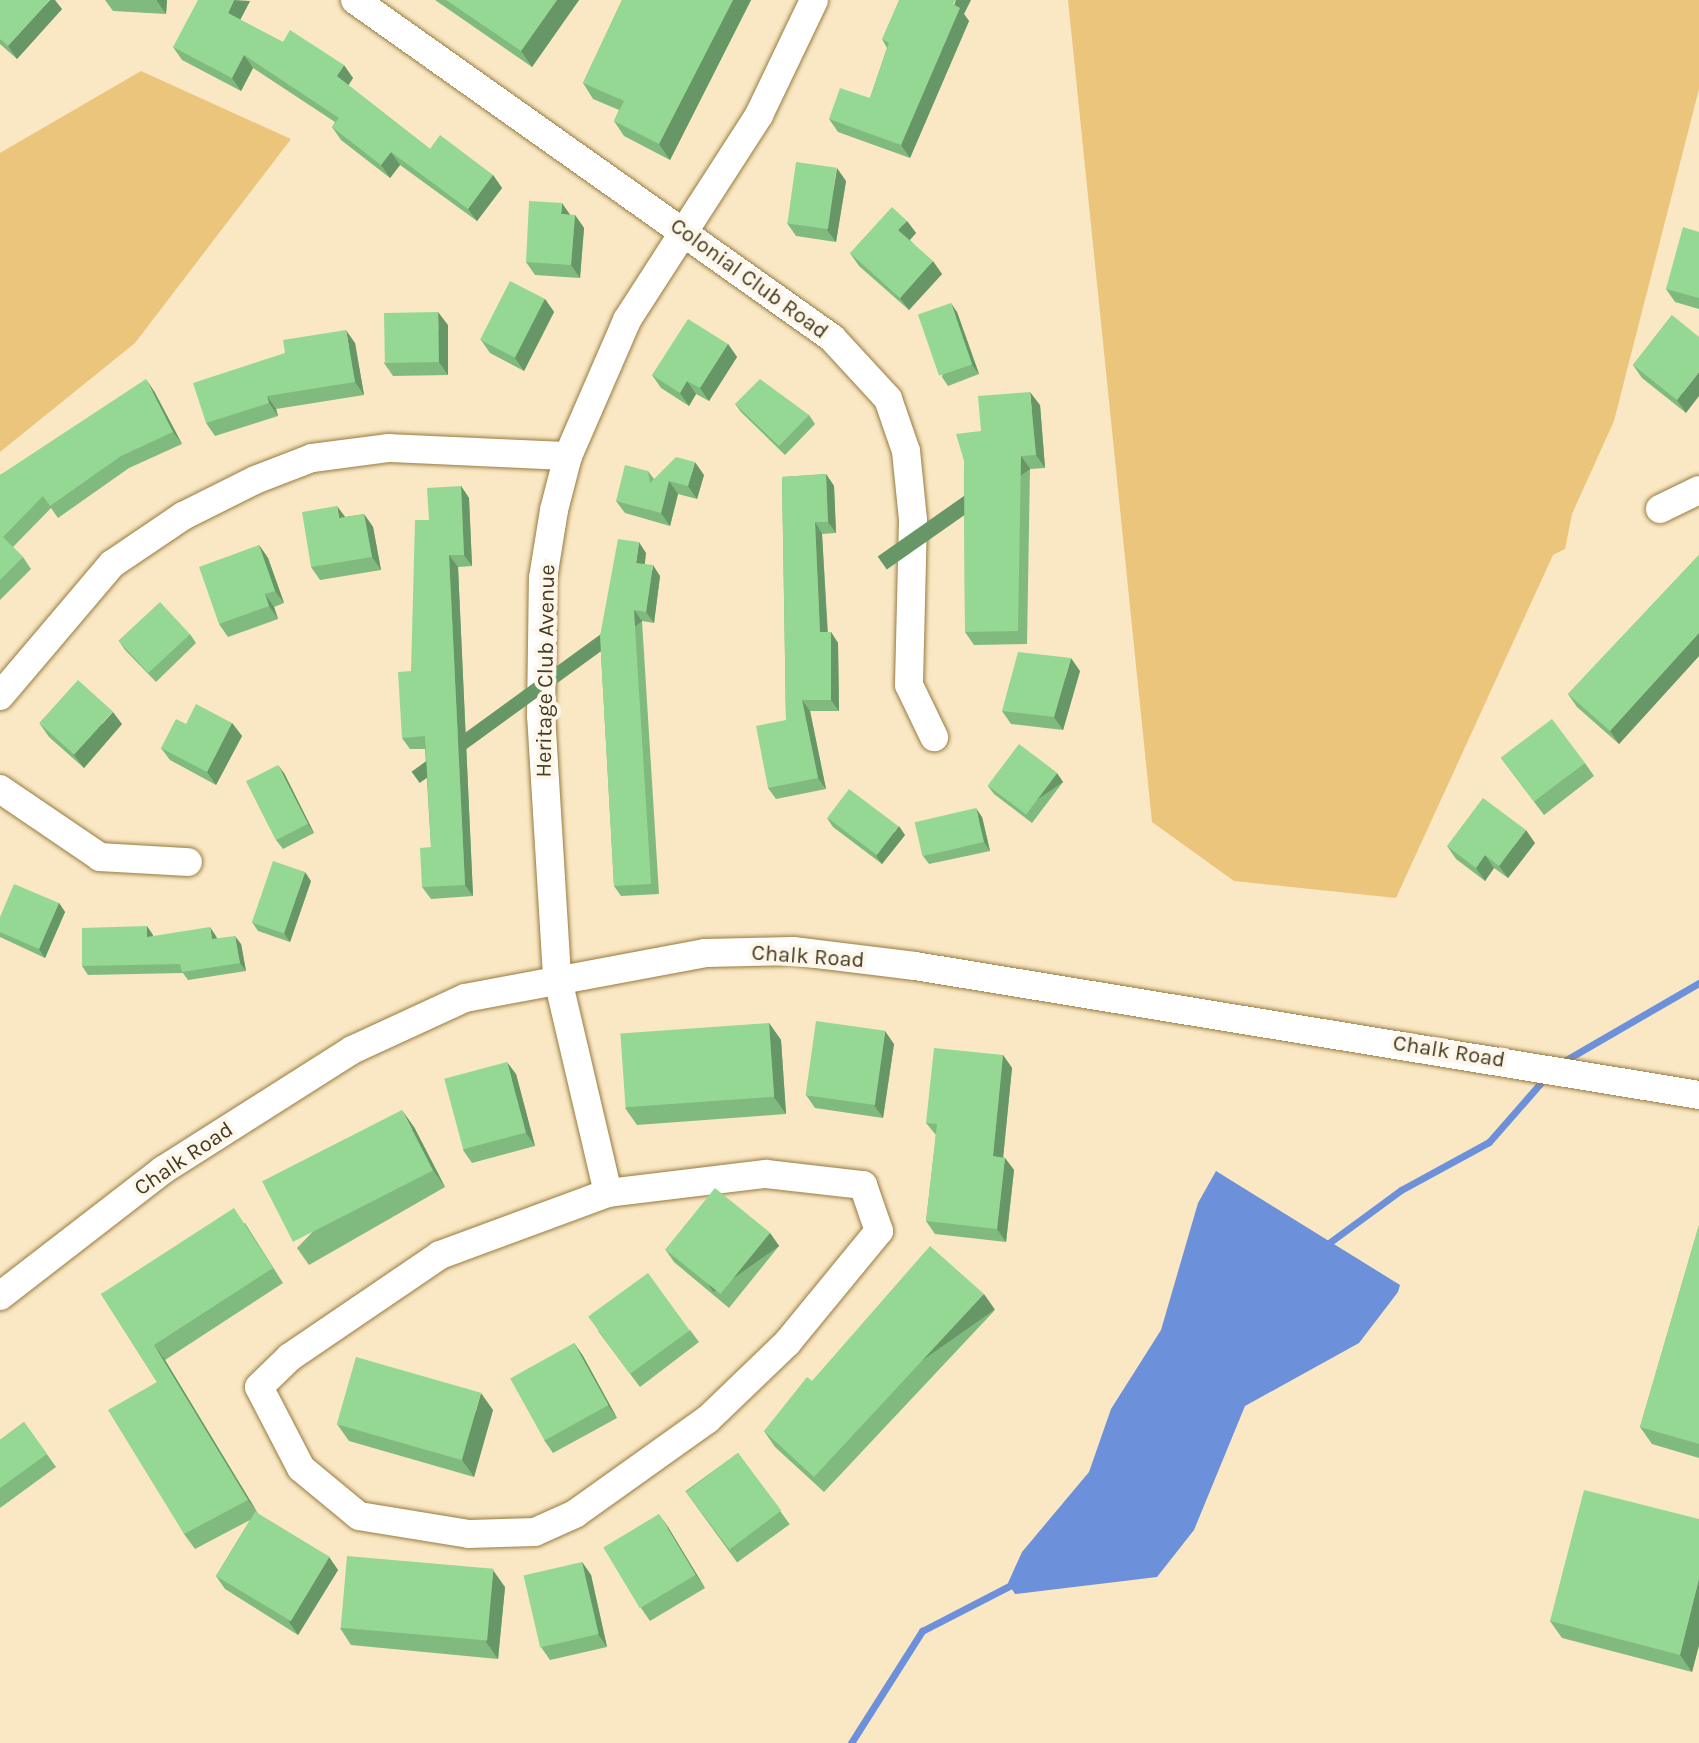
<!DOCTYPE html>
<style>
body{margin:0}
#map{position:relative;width:1699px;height:1743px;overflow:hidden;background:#fae8c4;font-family:Karla,sans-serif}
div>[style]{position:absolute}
.green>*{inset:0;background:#ebc57c}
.water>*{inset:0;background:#6c90d9}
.stream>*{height:7px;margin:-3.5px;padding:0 3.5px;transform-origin:3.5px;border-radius:3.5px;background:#6c90d9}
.roads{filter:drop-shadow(0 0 2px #977b40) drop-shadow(0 0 2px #977b40)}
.minor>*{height:28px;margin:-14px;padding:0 14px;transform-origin:14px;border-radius:14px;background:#fff}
.wall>*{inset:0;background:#80ba7e;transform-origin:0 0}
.shaded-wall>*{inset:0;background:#689767;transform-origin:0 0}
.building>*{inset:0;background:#95d893;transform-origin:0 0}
span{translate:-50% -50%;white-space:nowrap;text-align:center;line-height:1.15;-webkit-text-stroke:8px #fdf7eb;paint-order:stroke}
.street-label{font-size:22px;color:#453920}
</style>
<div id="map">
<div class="green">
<div style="clip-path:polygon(1068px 0,1699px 0,1699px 89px,1614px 421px,1572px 514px,1565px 549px,1553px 555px,1396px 898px,1234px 881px,1152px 822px)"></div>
<div style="clip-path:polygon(141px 71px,291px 139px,135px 343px,0 452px,0 153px)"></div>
</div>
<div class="water">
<div style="clip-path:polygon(1216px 1171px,1400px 1285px,1398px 1292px,1359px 1343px,1245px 1406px,1194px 1530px,1157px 1577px,1015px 1594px,1008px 1583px,1022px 1552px,1089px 1472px,1111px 1409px,1161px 1330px,1198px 1203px)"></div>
</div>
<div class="stream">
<div style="left:1559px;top:1064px;width:162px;rotate:-30.1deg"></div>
<div style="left:1322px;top:1248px;width:98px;rotate:-36.3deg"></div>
<div style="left:1401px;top:1190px;width:100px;rotate:-28.6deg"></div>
<div style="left:1489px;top:1142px;width:85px;rotate:-48.8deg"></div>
<div style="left:851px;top:1743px;width:133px;rotate:-57.6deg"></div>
<div style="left:922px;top:1631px;width:107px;rotate:-27.3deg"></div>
</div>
<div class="roads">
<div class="minor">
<div style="left:355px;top:0;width:585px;rotate:35.32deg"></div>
<div style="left:832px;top:338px;width:83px;rotate:47.4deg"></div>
<div style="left:888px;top:399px;width:55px;rotate:70.9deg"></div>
<div style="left:906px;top:451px;width:69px;rotate:84.2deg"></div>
<div style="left:913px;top:520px;width:165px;rotate:91.4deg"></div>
<div style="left:909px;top:685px;width:58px;rotate:64.3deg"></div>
<div style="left:1660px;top:509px;width:43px;rotate:-26deg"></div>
<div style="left:0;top:696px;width:173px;rotate:-49.7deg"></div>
<div style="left:112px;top:564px;width:86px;rotate:-34.1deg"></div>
<div style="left:183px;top:516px;width:80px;rotate:-26.6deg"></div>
<div style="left:255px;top:480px;width:61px;rotate:-21.1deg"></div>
<div style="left:312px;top:458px;width:78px;rotate:-7.4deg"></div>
<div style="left:389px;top:448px;width:179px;rotate:2.6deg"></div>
<div style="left:0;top:789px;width:121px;rotate:34.2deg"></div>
<div style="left:100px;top:857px;width:88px;rotate:3.3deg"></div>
<div style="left:766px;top:1174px;width:98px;rotate:6.5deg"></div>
<div style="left:863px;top:1185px;width:49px;rotate:70.8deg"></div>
<div style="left:879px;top:1231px;width:145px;rotate:129.4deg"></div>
<div style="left:787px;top:1343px;width:110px;rotate:136.1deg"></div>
<div style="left:708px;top:1419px;width:163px;rotate:144.5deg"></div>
<div style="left:575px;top:1514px;width:44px;rotate:155.8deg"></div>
<div style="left:535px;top:1532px;width:66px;rotate:178.3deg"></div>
<div style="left:469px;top:1534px;width:111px;rotate:-170.7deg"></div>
<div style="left:359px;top:1516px;width:75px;rotate:-140.4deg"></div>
<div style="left:301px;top:1468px;width:91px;rotate:-117.4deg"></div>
<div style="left:259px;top:1387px;width:43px;rotate:-44.1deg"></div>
<div style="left:290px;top:1357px;width:181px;rotate:-34.2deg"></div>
<div style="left:440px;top:1255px;width:179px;rotate:-20.3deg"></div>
<div style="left:608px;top:1193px;width:159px;rotate:-6.9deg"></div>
<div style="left:608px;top:1193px;width:223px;rotate:-103.2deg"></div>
<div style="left:557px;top:976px;width:260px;rotate:-93.5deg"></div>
<div style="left:541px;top:716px;width:138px;rotate:-89.2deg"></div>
<div style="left:543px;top:578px;width:69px;rotate:-80.8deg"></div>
<div style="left:554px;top:510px;width:56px;rotate:-75.5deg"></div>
<div style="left:568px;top:456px;width:148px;rotate:-66.5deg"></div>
<div style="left:627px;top:320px;width:244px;rotate:-57.2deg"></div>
<div style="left:759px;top:115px;width:127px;rotate:-64.4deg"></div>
<div style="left:0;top:1296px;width:206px;rotate:-37.7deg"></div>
<div style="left:163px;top:1170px;width:224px;rotate:-32.4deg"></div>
<div style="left:352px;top:1050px;width:124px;rotate:-24.7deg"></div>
<div style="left:465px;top:998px;width:244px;rotate:-10.6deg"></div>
<div style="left:705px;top:953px;width:88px;rotate:-1.3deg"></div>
<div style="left:793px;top:951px;width:123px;rotate:7deg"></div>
<div style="left:915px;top:966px;width:795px;rotate:9.34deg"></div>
</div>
</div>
<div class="wall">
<div style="clip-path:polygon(0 0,62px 9px,17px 59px,0 44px)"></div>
<div style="clip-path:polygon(105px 0,167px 0,166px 14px,113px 11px)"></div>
<div style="clip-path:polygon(435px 0,579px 0,532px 67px)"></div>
<div style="clip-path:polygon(622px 0,751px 0,670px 160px,624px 136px,614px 121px,619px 110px,593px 99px,583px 83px)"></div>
<div style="clip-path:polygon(250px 1px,240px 20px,353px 78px,348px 85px,430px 149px,493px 175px,502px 188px,477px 221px,400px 165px,390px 178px,341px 140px,332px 127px,335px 122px,253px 68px,241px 91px,182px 60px,173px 47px)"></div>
<div style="clip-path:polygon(964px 14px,969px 21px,910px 158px,838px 132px,829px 119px,870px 98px,887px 48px,882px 39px)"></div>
<div style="clip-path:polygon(846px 181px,836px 242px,796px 236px,787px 223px)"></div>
<div style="clip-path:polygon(575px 215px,584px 228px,580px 278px,535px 275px,526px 262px)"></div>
<div style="clip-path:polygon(907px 221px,916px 233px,910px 240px,942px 274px,909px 310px,859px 266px,850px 253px)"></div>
<div style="clip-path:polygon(1699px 232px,1699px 309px,1675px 302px,1666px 289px)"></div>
<div style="clip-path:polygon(545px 299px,554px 312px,524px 371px,490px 353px,481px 340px)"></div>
<div style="clip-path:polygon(957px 312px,979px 374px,948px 386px,942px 377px)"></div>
<div style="clip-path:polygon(1672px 315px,1686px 413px,1642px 378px,1633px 365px)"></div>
<div style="clip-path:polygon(448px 325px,448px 375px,393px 376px,384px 363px)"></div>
<div style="clip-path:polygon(355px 343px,364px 395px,276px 409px,278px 416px,215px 436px,206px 423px)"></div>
<div style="clip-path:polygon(728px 344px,737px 357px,709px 401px,696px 394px,689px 406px,661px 388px,652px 375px)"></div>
<div style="clip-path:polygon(154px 391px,182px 444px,129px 468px,58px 518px,51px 508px,13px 547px,23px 557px,31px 569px,0 600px,0 475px)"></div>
<div style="clip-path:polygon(735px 404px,809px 415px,815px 424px,785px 455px,741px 412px)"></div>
<div style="clip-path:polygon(1040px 405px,1045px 468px,1030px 469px,1027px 644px,974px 645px,965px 632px,964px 461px,981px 431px)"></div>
<div style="clip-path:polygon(648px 471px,654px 479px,704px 475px,697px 499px,678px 494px,670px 526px,625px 513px,616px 501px)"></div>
<div style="clip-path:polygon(826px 474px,834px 486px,836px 533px,822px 534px,828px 632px,831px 632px,838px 643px,839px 711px,810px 711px,826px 789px,776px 799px,768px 788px,786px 720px,782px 477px)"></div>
<div style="clip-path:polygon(461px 486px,469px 498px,472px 566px,458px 567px,473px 896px,431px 899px,422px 887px,431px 847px,425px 749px,410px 749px,402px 738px,411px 671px)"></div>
<div style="clip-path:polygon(364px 514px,373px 527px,381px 570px,320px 580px,311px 567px,345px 517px)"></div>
<div style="clip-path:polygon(259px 545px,268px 558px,284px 603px,274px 607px,278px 619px,228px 637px,219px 624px)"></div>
<div style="clip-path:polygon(646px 553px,645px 564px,660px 576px,654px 623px,642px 621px,659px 894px,621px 896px,614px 886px,600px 636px)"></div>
<div style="clip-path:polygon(1699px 555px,1699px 656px,1619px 744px,1577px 707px,1568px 694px)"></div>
<div style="clip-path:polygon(190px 634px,196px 643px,156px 682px,125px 650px,119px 641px)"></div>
<div style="clip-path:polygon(1080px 671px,1063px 730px,1011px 724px,1002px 711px)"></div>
<div style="clip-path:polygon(232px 723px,242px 736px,216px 785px,170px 760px,161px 748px,186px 724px)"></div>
<div style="clip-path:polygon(40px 724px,122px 724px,84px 768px,49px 737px)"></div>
<div style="clip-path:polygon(1501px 758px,1585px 763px,1594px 776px,1544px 815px)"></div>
<div style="clip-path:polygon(284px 773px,314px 833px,283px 849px,276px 840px)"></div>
<div style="clip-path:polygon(1063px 782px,1032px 823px,994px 794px,988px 786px)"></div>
<div style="clip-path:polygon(982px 817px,990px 851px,929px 864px,923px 856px)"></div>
<div style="clip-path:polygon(827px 818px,905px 835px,882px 864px,833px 827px)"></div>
<div style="clip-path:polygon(1535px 843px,1508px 878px,1494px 868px,1485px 881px,1456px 859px,1447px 846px)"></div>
<div style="clip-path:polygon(311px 881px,290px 942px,258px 931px,252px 922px)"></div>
<div style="clip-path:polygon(59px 903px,65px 912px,45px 958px,0 937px,0 917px)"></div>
<div style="clip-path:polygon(153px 936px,216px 936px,217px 938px,241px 944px,246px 971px,188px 980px,183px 973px,88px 975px,82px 966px)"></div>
<div style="clip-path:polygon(769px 1023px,781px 1040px,786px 1114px,637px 1125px,625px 1108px)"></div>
<div style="clip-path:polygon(894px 1044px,883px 1118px,815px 1108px,806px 1095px)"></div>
<div style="clip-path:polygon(1003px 1055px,1012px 1068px,1003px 1157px,1005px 1158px,1014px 1170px,1006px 1242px,935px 1234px,926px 1221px,936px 1135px,926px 1123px)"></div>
<div style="clip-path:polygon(516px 1074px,535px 1146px,472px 1163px,463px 1150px)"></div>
<div style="clip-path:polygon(414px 1127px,445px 1187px,309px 1265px,297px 1248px)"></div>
<div style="clip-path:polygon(245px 1223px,283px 1283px,165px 1360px,257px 1513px,329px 1557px,338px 1570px,298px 1635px,225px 1589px,216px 1576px,250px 1520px,195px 1549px,184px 1534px,157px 1382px,101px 1294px)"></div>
<div style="clip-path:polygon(1699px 1225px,1699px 1458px,1652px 1444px,1640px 1427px)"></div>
<div style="clip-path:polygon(770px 1233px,779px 1246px,729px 1308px,674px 1262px,665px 1249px)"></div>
<div style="clip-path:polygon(995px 1310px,824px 1492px,775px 1447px,764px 1431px,812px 1381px)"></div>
<div style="clip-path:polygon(690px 1330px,699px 1342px,640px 1387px,598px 1331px)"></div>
<div style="clip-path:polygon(574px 1343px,583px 1356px,617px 1418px,553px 1453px,544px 1440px)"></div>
<div style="clip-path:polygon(493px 1410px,474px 1477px,349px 1441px,337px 1424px)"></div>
<div style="clip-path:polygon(24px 1422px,56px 1467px,0 1508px,0 1440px)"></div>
<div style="left:738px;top:1453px;width:88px;height:65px;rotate:54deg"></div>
<div style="clip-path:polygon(1699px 1519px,1699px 1645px,1692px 1672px,1562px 1638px,1550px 1621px)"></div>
<div style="clip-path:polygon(668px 1527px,705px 1588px,650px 1621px,641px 1608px)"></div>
<div style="clip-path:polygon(582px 1562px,591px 1575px,607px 1647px,550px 1660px,541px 1647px)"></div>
<div style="clip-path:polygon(505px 1587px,498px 1659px,351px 1645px,340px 1628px)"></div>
</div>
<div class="shaded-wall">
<div style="clip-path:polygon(50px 0,55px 0,62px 9px,17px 59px,8px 46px)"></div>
<div style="clip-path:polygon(157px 0,167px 0,166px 14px,157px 1px)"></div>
<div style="clip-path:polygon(234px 0,250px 1px,237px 26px,228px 13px)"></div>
<div style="clip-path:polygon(557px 0,579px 0,532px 67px,521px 51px)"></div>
<div style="clip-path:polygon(733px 0,751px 0,670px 160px,659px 144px)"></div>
<div style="clip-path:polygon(956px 0,971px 0,964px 14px,969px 21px,910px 158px,901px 145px)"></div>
<div style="clip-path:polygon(244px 55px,253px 68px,241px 91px,232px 78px)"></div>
<div style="clip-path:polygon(344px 65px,353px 78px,346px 89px,337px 76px)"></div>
<div style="clip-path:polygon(391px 152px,400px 165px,390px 178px,381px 165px)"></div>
<div style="clip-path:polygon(837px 168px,846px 181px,836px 242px,827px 230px)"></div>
<div style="clip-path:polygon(493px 175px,502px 188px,477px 221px,468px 209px)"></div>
<div style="clip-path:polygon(562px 203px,571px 216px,561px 214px)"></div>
<div style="clip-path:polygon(575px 215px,584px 228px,580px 278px,571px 265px)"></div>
<div style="clip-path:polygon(907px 221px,916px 233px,907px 243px,898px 230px)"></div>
<div style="clip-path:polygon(933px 261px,942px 274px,909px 310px,900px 298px)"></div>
<div style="clip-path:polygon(545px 299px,554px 312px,524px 371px,515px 358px)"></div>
<div style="clip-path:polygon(951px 303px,957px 312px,979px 374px,972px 365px)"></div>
<div style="clip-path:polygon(438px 312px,448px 325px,448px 375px,439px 362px)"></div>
<div style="clip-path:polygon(346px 330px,355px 343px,364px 395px,355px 382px)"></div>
<div style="clip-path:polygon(728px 344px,737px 357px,709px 401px,700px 388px)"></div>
<div style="clip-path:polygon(1699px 372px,1699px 396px,1686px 413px,1677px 400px)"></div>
<div style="clip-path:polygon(146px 379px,154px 391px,182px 444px,173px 432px)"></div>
<div style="clip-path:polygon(687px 381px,696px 394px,689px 406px,680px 393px)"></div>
<div style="clip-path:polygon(1030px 392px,1040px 405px,1045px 468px,1036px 455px)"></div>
<div style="clip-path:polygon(267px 396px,276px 409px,278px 416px,269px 403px)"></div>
<div style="left:1021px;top:456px;width:16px;height:175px;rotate:55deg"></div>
<div style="clip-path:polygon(695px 462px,704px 475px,697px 499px,688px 486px)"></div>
<div style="clip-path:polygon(826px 474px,834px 486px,836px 533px,828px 522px)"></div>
<div style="clip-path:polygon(669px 481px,678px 494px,670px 526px,661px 513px)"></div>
<div style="clip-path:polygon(461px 486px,469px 498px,472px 566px,464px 555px)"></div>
<div style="clip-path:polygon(337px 506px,346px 518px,339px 518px)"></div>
<div style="clip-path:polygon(364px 514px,373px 527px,381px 570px,372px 557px)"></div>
<div style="clip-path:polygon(815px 522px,822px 534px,828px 643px,820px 632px)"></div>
<div style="clip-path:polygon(639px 542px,646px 553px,643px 574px,636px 563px)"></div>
<div style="clip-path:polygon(259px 545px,268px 558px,284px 603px,275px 591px)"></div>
<div style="clip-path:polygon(449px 555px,458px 567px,473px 896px,465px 885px)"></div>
<div style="clip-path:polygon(653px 565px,660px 576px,654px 623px,646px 612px)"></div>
<div style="clip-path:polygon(265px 594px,274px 607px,278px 619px,269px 606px)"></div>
<div style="left:634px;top:610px;width:14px;height:275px;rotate:54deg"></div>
<div style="clip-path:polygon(831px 632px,838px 643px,839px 711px,831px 700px)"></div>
<div style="clip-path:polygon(1699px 633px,1699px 656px,1619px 744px,1610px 731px)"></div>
<div style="clip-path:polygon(1071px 658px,1080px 671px,1063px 730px,1054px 717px)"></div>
<div style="clip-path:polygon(802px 700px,810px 711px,826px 789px,818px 778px)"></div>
<div style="clip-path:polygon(113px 712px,122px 724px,84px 768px,74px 755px)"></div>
<div style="clip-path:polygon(232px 723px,242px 736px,216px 785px,207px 772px)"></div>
<div style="clip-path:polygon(278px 765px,284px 773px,314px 833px,308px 824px)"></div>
<div style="left:1057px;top:773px;width:11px;height:51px;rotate:56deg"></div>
<div style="clip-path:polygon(976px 808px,982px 817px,990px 851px,984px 842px)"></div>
<div style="clip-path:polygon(899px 826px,905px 835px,882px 864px,876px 856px)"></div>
<div style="clip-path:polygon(1526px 830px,1535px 843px,1508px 878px,1499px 866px)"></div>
<div style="clip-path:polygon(1485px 855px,1494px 868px,1485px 881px,1476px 868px)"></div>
<div style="clip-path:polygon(305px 872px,311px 881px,290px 942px,284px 933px)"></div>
<div style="clip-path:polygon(59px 903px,65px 912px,45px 958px,39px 949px)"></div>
<div style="clip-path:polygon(147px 926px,153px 935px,153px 945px,147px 937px)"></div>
<div style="clip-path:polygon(210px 927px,216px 936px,218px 948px,212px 939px)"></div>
<div style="clip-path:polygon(235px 936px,241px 944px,246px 971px,240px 963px)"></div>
<div style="clip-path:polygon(769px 1023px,781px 1040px,786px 1114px,774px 1097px)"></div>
<div style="clip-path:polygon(885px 1031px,894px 1044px,883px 1118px,874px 1105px)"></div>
<div style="clip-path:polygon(1003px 1055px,1012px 1068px,1002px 1169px,993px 1156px)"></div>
<div style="clip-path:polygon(507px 1062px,516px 1074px,535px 1146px,526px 1133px)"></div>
<div style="clip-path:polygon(402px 1110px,414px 1127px,445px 1187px,433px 1170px)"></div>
<div style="clip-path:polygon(1005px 1158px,1014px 1170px,1006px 1242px,997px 1229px)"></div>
<div style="left:770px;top:1233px;width:16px;height:80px;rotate:55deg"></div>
<div style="left:984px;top:1294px;width:19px;height:250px;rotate:55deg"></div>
<div style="clip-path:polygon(574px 1343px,583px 1356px,617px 1418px,608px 1405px)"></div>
<div style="clip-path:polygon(154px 1345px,165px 1360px,259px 1515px,248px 1500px)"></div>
<div style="clip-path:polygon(481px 1393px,493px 1410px,474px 1477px,462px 1460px)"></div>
<div style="clip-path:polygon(659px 1514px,668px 1527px,705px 1588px,696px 1575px)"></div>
<div style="clip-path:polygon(329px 1557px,338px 1570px,298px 1635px,289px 1622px)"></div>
<div style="clip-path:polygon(582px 1562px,591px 1575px,607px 1647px,598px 1634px)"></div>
<div style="clip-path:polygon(493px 1570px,505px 1587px,498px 1659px,486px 1642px)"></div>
<div style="clip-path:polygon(1699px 1579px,1699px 1645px,1692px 1672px,1680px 1655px)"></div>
</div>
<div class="building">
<div style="clip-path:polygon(0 0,50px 0,8px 46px,0 39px)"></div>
<div style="clip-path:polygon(198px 0,234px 0,228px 13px,283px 42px,290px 30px,344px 65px,337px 76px,430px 149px,440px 135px,493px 175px,468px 209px,391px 152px,381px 165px,332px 127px,339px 118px,244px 55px,232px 78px,173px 47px)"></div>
<div style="clip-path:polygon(446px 0,557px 0,521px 51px)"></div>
<div style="clip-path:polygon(622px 0,733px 0,659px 144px,614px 121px,624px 101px,583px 83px)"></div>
<div style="clip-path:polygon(899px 0,956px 0,953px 4px,960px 8px,901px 145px,829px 119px,840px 88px,870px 98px,889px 43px,882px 39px)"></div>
<div style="left:796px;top:162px;width:41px;height:62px;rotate:8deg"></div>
<div style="clip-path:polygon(529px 201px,562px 203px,561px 214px,575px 215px,571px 265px,526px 262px)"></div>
<div style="clip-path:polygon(892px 207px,907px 221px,898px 230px,933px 261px,900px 298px,850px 253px)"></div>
<div style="clip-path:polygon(1683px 227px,1699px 232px,1699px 298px,1666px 289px)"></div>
<div style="left:510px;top:281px;width:39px;height:66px;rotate:27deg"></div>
<div style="left:951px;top:303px;width:65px;height:35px;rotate:71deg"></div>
<div style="left:438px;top:312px;width:50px;height:54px;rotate:89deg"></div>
<div style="clip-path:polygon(1672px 315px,1699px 337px,1699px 372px,1677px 400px,1633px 365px)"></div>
<div style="clip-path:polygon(688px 319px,728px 344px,700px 388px,687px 381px,680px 393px,652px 375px)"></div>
<div style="clip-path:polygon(346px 330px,355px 382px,267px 396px,269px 403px,206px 423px,193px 383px,285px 353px,283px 340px)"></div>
<div style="clip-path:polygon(146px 379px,173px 432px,121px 456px,50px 506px,43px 496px,3px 537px,23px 557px,0 580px,0 475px)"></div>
<div style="clip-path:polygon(760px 379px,809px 415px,779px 446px,735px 404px)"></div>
<div style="clip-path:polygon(1030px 392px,1036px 455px,1021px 456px,1018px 631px,965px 632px,964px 461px,956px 434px,981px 431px,978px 396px)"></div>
<div style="clip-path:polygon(676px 457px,695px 462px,688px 486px,669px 481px,661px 513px,616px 501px,625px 465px,648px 471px,650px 483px)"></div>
<div style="clip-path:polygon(826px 474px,828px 522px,815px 522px,820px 632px,831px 632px,831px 700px,802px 700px,818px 778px,768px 788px,756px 726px,786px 720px,782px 477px)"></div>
<div style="clip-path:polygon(461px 486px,464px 555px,449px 555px,465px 885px,422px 887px,420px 848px,431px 847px,425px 736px,402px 738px,398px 672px,411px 671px,415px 520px,429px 520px,427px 488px)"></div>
<div style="clip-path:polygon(337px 506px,339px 518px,364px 514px,372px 557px,311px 567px,302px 512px)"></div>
<div style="clip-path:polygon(618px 539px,639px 542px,636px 563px,653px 565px,646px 612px,634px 610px,651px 884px,614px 886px,600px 636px)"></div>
<div style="clip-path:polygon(259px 545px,275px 591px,265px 594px,269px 606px,219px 624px,199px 567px)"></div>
<div style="clip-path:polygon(1699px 555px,1699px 633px,1610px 731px,1568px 694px)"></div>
<div style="left:160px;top:602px;width:44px;height:57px;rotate:47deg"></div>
<div style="clip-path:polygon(1018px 652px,1071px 658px,1054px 717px,1002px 711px)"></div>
<div style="left:78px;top:680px;width:47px;height:58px;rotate:42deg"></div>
<div style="clip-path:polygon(196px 704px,232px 723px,207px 772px,161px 748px,176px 719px,186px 724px)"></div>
<div style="left:1552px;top:719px;width:55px;height:64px;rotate:53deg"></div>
<div style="left:1019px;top:744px;width:48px;height:52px;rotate:37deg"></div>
<div style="left:278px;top:765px;width:66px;height:36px;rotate:63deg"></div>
<div style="left:849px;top:789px;width:62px;height:36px;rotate:37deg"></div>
<div style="clip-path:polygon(1483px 798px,1526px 830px,1499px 866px,1485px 855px,1476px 868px,1447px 846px)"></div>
<div style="left:976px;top:808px;width:35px;height:63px;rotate:77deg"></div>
<div style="left:273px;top:861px;width:34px;height:65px;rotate:19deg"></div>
<div style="clip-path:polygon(14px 884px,59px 903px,39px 949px,0 932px,0 917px)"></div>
<div style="clip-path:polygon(147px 926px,147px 937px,210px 927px,212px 939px,235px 936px,240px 963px,182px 972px,180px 964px,82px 966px,82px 928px)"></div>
<div style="left:816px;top:1021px;width:70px;height:75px;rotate:8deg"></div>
<div style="left:769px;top:1023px;width:74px;height:149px;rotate:86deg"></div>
<div style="clip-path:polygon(934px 1048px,1003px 1055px,993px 1156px,1005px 1158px,997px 1229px,926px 1221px,937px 1124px,926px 1123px)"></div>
<div style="left:507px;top:1062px;width:73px;height:65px;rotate:75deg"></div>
<div style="left:402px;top:1110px;width:68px;height:157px;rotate:63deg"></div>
<div style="left:715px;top:1188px;width:71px;height:79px;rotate:39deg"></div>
<div style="clip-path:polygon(234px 1208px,273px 1268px,154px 1345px,248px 1500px,184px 1534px,108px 1410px,157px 1382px,101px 1294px)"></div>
<div style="clip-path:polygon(1699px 1225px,1699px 1444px,1640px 1427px)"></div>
<div style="clip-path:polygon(930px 1246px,984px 1294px,814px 1477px,764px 1431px,807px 1377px,812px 1381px)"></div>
<div style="left:648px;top:1273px;width:71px;height:74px;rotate:54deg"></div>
<div style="left:574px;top:1343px;width:71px;height:73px;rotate:61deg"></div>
<div style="left:356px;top:1357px;width:130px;height:70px;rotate:16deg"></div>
<div style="clip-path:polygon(24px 1422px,47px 1454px,0 1488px,0 1440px)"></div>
<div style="left:738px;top:1453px;width:72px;height:65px;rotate:53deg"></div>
<div style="clip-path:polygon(1584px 1490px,1699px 1519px,1699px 1579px,1680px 1655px,1550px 1621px)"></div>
<div style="left:255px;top:1512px;width:87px;height:75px;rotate:31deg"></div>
<div style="left:659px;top:1514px;width:71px;height:65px;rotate:59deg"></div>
<div style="left:347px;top:1556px;width:147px;height:72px;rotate:5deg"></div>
<div style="left:582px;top:1562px;width:74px;height:60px;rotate:77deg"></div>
</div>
<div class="street-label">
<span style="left:749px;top:279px;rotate:36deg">Colonial Club Road</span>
<span style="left:546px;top:671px;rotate:-89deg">Heritage Club Avenue</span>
<span style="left:808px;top:957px;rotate:4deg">Chalk Road</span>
<span style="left:1449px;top:1052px;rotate:9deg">Chalk Road</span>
<span style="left:184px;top:1159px;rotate:-34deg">Chalk Road</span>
</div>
</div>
